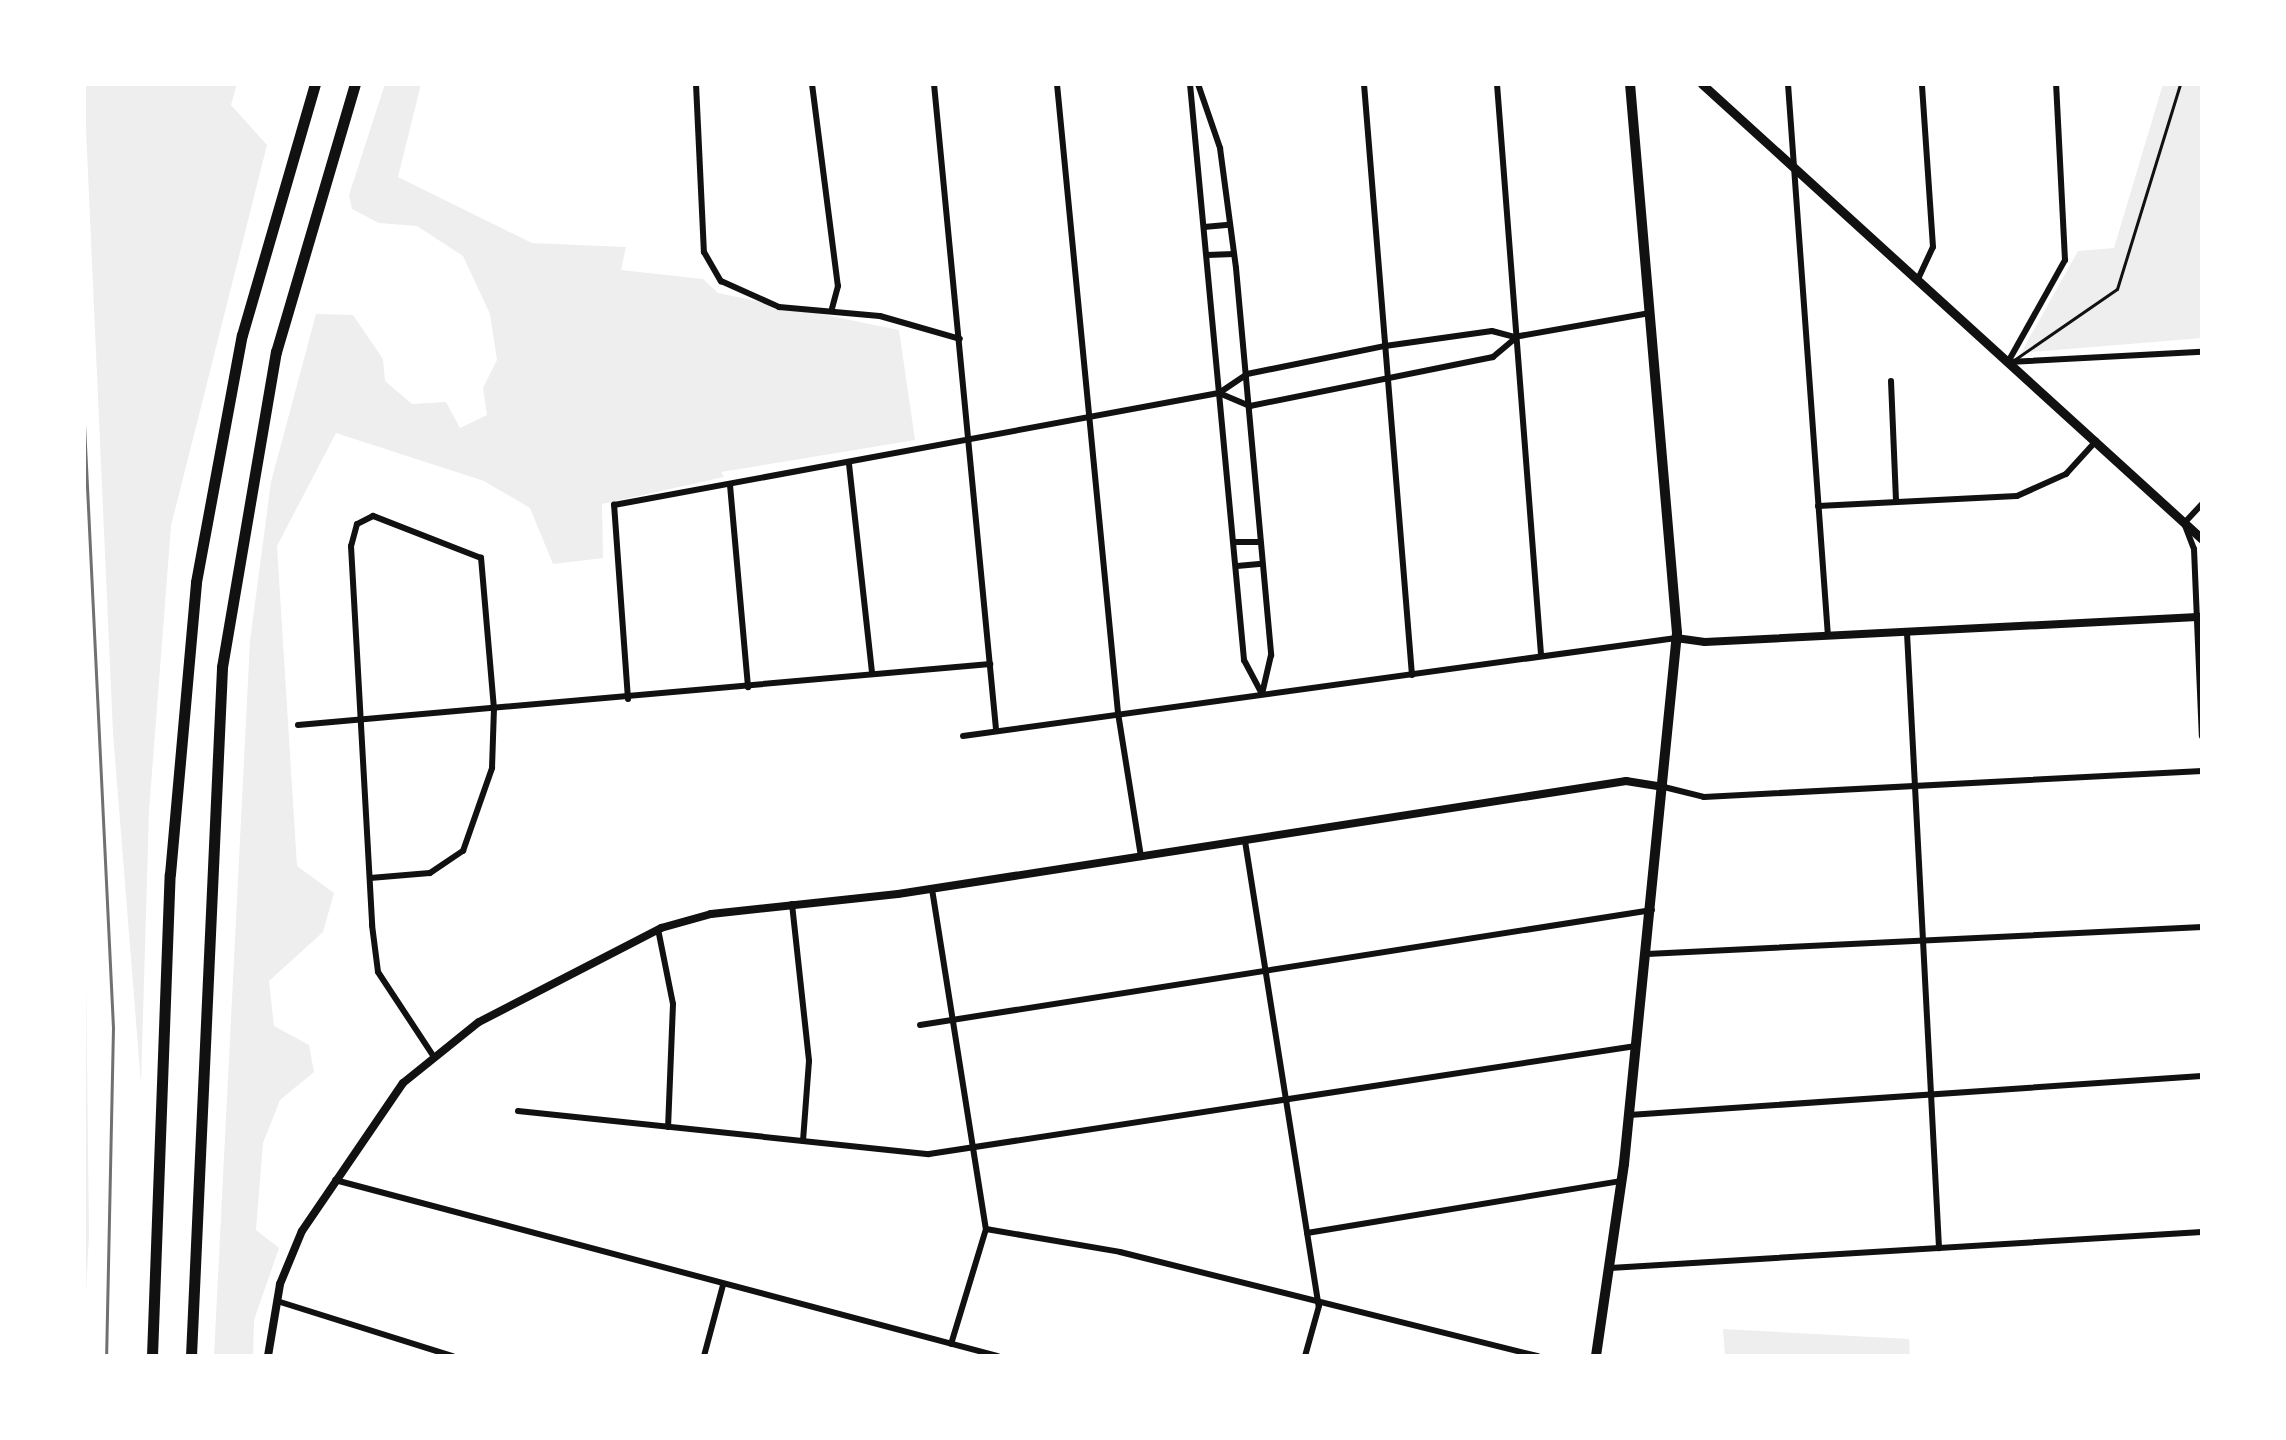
<!DOCTYPE html>
<style>
body{margin:0}
#map{position:relative;width:2286px;height:1440px;overflow:hidden;background:#fff;font-family:"Exo 2",sans-serif}
div>[style]{position:absolute}
.green>*{inset:0;background:#eee}
.service>*{height:3px;margin:-1.5px;padding:0 1.5px;transform-origin:1.5px;border-radius:1.5px;background:#111}
.minor>*{height:6px;margin:-3px;padding:0 3px;transform-origin:3px;border-radius:3px;background:#111}
.tertiary>*{height:8px;margin:-4px;padding:0 4px;transform-origin:4px;border-radius:4px;background:#111}
.secondary>*{height:9px;margin:-4.5px;padding:0 4.5px;transform-origin:4.5px;border-radius:4.5px;background:#111}
.primary>*{height:10px;margin:-5px;padding:0 5px;transform-origin:5px;border-radius:5px;background:#111}
.motorway>*{height:11px;margin:-5.5px;padding:0 5.5px;transform-origin:5.5px;border-radius:5.5px;background:#111}
.rail>*{height:3px;margin:-1.5px;padding:0 1.5px;transform-origin:1.5px;border-radius:1.5px;background:#707070}
span{translate:-50% -50%;white-space:nowrap;text-align:center;line-height:1.15;-webkit-text-stroke:8px #fff;paint-order:stroke}
.frame{position:absolute;inset:0;border:86px solid #fff;pointer-events:none}
</style>
<div id="map">
<div class="green">
<div style="clip-path:polygon(84px 84px,237px 84px,231px 105px,267px 145px,171px 526px,149px 811px,141px 1084px,113px 733px)"></div>
<div style="clip-path:polygon(385px 84px,421px 84px,398px 177px,532px 243px,626px 247px,621px 270px,703px 279px,718px 293px,899px 330px,915px 440px,721px 472px,724px 477px,602px 504px,603px 558px,553px 564px,530px 508px,484px 481px,336px 433px,277px 546px,297px 866px,334px 893px,323px 932px,269px 981px,274px 1026px,309px 1045px,314px 1072px,280px 1100px,263px 1143px,256px 1230px,279px 1248px,254px 1320px,253px 1356px,214px 1356px,250px 641px,271px 482px,316px 314px,353px 315px,383px 359px,385px 381px,412px 404px,446px 402px,460px 428px,487px 415px,483px 388px,497px 360px,490px 314px,463px 256px,417px 226px,379px 223px,352px 209px,349px 195px)"></div>
<div style="clip-path:polygon(2163px 84px,2202px 84px,2202px 338px,2021px 353px,2078px 251px,2114px 248px)"></div>
<div style="clip-path:polygon(84px 806px,89px 1235px,84px 1330px)"></div>
<div style="clip-path:polygon(1723px 1329px,1909px 1339px,1910px 1356px,1725px 1356px)"></div>
</div>
<div class="service">
<div style="left:2014px;top:360px;width:125px;rotate:-34.6deg"></div>
<div style="left:2117px;top:289px;width:214px;rotate:-72.9deg"></div>
</div>
<div class="minor">
<div style="left:696px;top:84px;width:168px;rotate:87.3deg"></div>
<div style="left:704px;top:252px;width:34px;rotate:60deg"></div>
<div style="left:721px;top:281px;width:64px;rotate:24.1deg"></div>
<div style="left:779px;top:307px;width:101px;rotate:5.1deg"></div>
<div style="left:880px;top:316px;width:83px;rotate:16deg"></div>
<div style="left:812px;top:84px;width:204px;rotate:82.7deg"></div>
<div style="left:838px;top:286px;width:23px;rotate:105deg"></div>
<div style="left:934px;top:84px;width:648px;rotate:84.51deg"></div>
<div style="left:1057px;top:84px;width:632px;rotate:84.46deg"></div>
<div style="left:1118px;top:713px;width:146px;rotate:80.9deg"></div>
<div style="left:1190px;top:84px;width:579px;rotate:84.64deg"></div>
<div style="left:1244px;top:660px;width:38px;rotate:62deg"></div>
<div style="left:1198px;top:84px;width:68px;rotate:71deg"></div>
<div style="left:1220px;top:148px;width:121px;rotate:82.4deg"></div>
<div style="left:1236px;top:268px;width:389px;rotate:84.8deg"></div>
<div style="left:1271px;top:655px;width:40px;rotate:103deg"></div>
<div style="left:1364px;top:84px;width:593px;rotate:85.36deg"></div>
<div style="left:1497px;top:84px;width:573px;rotate:85.59deg"></div>
<div style="left:1788px;top:84px;width:553px;rotate:85.86deg"></div>
<div style="left:1204px;top:227px;width:25px;rotate:-5deg"></div>
<div style="left:1207px;top:255px;width:27px;rotate:-2deg"></div>
<div style="left:1918px;top:279px;width:35px;rotate:-65deg"></div>
<div style="left:1933px;top:247px;width:163px;rotate:-93.9deg"></div>
<div style="left:2008px;top:362px;width:117px;rotate:-60.8deg"></div>
<div style="left:2065px;top:260px;width:176px;rotate:-92.9deg"></div>
<div style="left:2008px;top:362px;width:194px;rotate:-3deg"></div>
<div style="left:1891px;top:381px;width:121px;rotate:87.6deg"></div>
<div style="left:1219px;top:393px;width:34px;rotate:23deg"></div>
<div style="left:1250px;top:406px;width:248px;rotate:-11.4deg"></div>
<div style="left:1493px;top:357px;width:26px;rotate:-40deg"></div>
<div style="left:849px;top:464px;width:211px;rotate:83.7deg"></div>
<div style="left:730px;top:485px;width:203px;rotate:84.9deg"></div>
<div style="left:2202px;top:504px;width:26px;rotate:133deg"></div>
<div style="left:2184px;top:523px;width:28px;rotate:69deg"></div>
<div style="left:2194px;top:549px;width:187px;rotate:87.6deg"></div>
<div style="left:1818px;top:506px;width:199px;rotate:-2.9deg"></div>
<div style="left:2017px;top:496px;width:54px;rotate:-24.2deg"></div>
<div style="left:2066px;top:474px;width:45px;rotate:-47.7deg"></div>
<div style="left:1235px;top:542px;width:25px"></div>
<div style="left:1237px;top:566px;width:25px;rotate:-5deg"></div>
<div style="left:1907px;top:633px;width:616px;rotate:87.02deg"></div>
<div style="left:628px;top:699px;width:195px;rotate:-94.1deg"></div>
<div style="left:614px;top:505px;width:615px;rotate:-10.49deg"></div>
<div style="left:1219px;top:393px;width:34px;rotate:-34deg"></div>
<div style="left:1247px;top:374px;width:141px;rotate:-11.5deg"></div>
<div style="left:1385px;top:346px;width:108px;rotate:-8deg"></div>
<div style="left:1492px;top:331px;width:23px;rotate:15deg"></div>
<div style="left:1514px;top:337px;width:138px;rotate:-10deg"></div>
<div style="left:298px;top:725px;width:695px;rotate:-5.04deg"></div>
<div style="left:963px;top:736px;width:720px;rotate:-7.83deg"></div>
<div style="left:1664px;top:787px;width:41px;rotate:14deg"></div>
<div style="left:1704px;top:797px;width:499px;rotate:-3deg"></div>
<div style="left:1245px;top:841px;width:471px;rotate:81deg"></div>
<div style="left:1319px;top:1306px;width:52px;rotate:105.6deg"></div>
<div style="left:370px;top:878px;width:60px;rotate:-4.8deg"></div>
<div style="left:430px;top:873px;width:40px;rotate:-34deg"></div>
<div style="left:463px;top:851px;width:88px;rotate:-70.7deg"></div>
<div style="left:492px;top:768px;width:59px;rotate:-88.1deg"></div>
<div style="left:494px;top:709px;width:152px;rotate:-94.9deg"></div>
<div style="left:481px;top:558px;width:116px;rotate:-158.7deg"></div>
<div style="left:373px;top:516px;width:18px;rotate:153deg"></div>
<div style="left:357px;top:524px;width:23px;rotate:105deg"></div>
<div style="left:351px;top:546px;width:380px;rotate:86.8deg"></div>
<div style="left:372px;top:925px;width:47px;rotate:82.7deg"></div>
<div style="left:378px;top:972px;width:98px;rotate:56.6deg"></div>
<div style="left:932px;top:889px;width:344px;rotate:81deg"></div>
<div style="left:986px;top:1229px;width:120px;rotate:106.9deg"></div>
<div style="left:792px;top:904px;width:158px;rotate:83.8deg"></div>
<div style="left:809px;top:1061px;width:80px;rotate:94.3deg"></div>
<div style="left:658px;top:929px;width:76px;rotate:78.7deg"></div>
<div style="left:673px;top:1004px;width:123px;rotate:92.3deg"></div>
<div style="left:1647px;top:954px;width:556px;rotate:-2.79deg"></div>
<div style="left:920px;top:1025px;width:741px;rotate:-8.93deg"></div>
<div style="left:518px;top:1111px;width:413px;rotate:6deg"></div>
<div style="left:929px;top:1154px;width:715px;rotate:-8.69deg"></div>
<div style="left:1629px;top:1115px;width:574px;rotate:-3.89deg"></div>
<div style="left:335px;top:1180px;width:686px;rotate:14.87deg"></div>
<div style="left:986px;top:1229px;width:136px;rotate:9.7deg"></div>
<div style="left:1120px;top:1252px;width:431px;rotate:14deg"></div>
<div style="left:1307px;top:1233px;width:319px;rotate:-9.4deg"></div>
<div style="left:1610px;top:1268px;width:593px;rotate:-3.48deg"></div>
<div style="left:277px;top:1301px;width:184px;rotate:17.4deg"></div>
<div style="left:704px;top:1356px;width:73px;rotate:-75deg"></div>
</div>
<div class="tertiary">
<div style="left:1676px;top:638px;width:29px;rotate:8deg"></div>
<div style="left:1705px;top:642px;width:498px;rotate:-2.9deg"></div>
<div style="left:268px;top:1356px;width:73px;rotate:-80.5deg"></div>
<div style="left:280px;top:1284px;width:57px;rotate:-67.5deg"></div>
<div style="left:302px;top:1231px;width:179px;rotate:-55.7deg"></div>
<div style="left:403px;top:1083px;width:97px;rotate:-38.8deg"></div>
<div style="left:479px;top:1022px;width:205px;rotate:-27.3deg"></div>
<div style="left:661px;top:928px;width:52px;rotate:-15.6deg"></div>
<div style="left:711px;top:914px;width:188px;rotate:-6.1deg"></div>
<div style="left:898px;top:894px;width:737px;rotate:-8.82deg"></div>
<div style="left:1626px;top:781px;width:38px;rotate:9deg"></div>
</div>
<div class="secondary">
<div style="left:1702px;top:84px;width:676px;rotate:42.3deg"></div>
</div>
<div class="primary">
<div style="left:1596px;top:1356px;width:194px;rotate:-81.7deg"></div>
<div style="left:1624px;top:1164px;width:534px;rotate:-84.3deg"></div>
<div style="left:1677px;top:633px;width:551px;rotate:-94.89deg"></div>
</div>
<div class="motorway">
<div style="left:152px;top:1356px;width:482px;rotate:-87.9deg"></div>
<div style="left:170px;top:874px;width:293px;rotate:-84.9deg"></div>
<div style="left:196px;top:582px;width:251px;rotate:-79.5deg"></div>
<div style="left:242px;top:335px;width:261px;rotate:-73.8deg"></div>
<div style="left:191px;top:1356px;width:690px;rotate:-87.42deg"></div>
<div style="left:222px;top:667px;width:320px;rotate:-80.3deg"></div>
<div style="left:276px;top:352px;width:279px;rotate:-73.6deg"></div>
</div>
<div class="rail">
<div style="left:84px;top:424px;width:604px;rotate:87.25deg"></div>
<div style="left:113px;top:1027px;width:329px;rotate:91.2deg"></div>
</div>
<div class="frame"></div>
</div>
